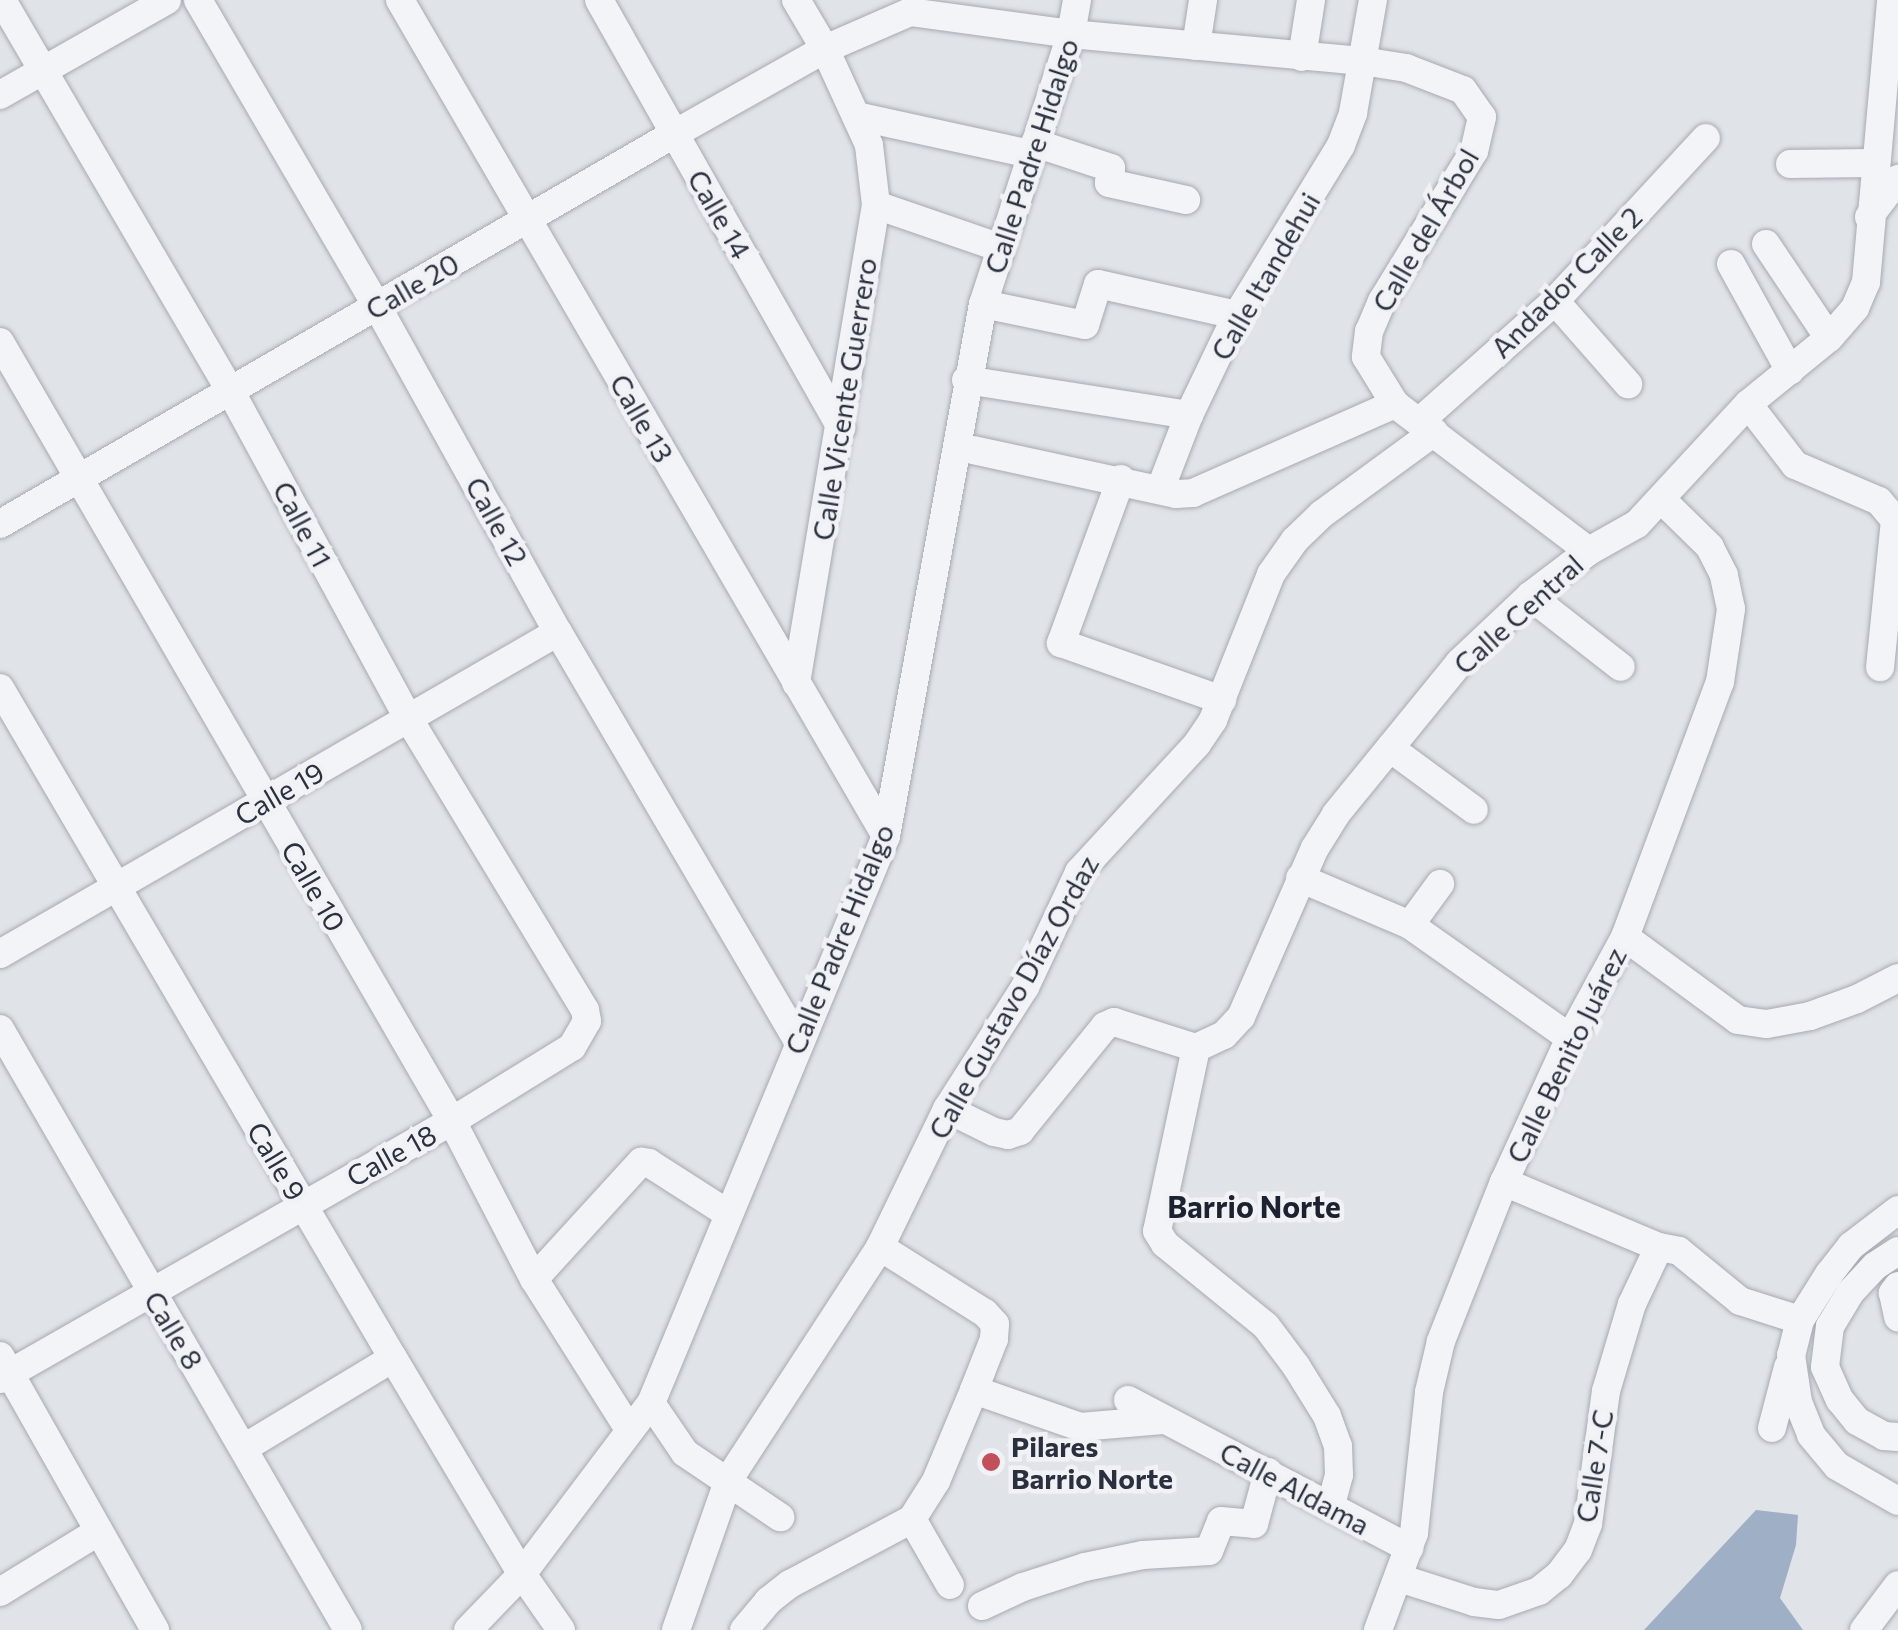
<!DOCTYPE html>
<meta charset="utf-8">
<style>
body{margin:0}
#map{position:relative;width:1898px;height:1630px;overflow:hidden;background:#e0e3e8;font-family:Commissioner,sans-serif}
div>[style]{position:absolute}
.water>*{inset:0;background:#9fafc5}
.roads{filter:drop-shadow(0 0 2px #a6aab2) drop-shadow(0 0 2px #a6aab2)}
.minor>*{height:28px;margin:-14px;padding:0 14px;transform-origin:14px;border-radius:14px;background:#f3f4f7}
.dots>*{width:28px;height:28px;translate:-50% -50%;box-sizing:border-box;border:5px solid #f0f2f6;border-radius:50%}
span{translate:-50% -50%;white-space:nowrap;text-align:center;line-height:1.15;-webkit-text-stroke:9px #f0f2f6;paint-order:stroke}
.street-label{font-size:28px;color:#2a303e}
.poi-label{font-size:28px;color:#2a303e;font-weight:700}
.left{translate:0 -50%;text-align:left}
.neighbourhood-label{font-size:30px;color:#1c222f;font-weight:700}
</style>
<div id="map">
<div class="water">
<div style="clip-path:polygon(1756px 1510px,1798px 1515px,1796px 1545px,1780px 1598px,1803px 1630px,1644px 1630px)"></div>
</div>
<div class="roads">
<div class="minor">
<div style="left:198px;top:0;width:355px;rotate:59.7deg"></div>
<div style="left:377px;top:306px;width:373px;rotate:61deg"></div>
<div style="left:558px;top:632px;width:474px;rotate:59.6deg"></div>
<div style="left:400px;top:0;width:967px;rotate:59.83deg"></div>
<div style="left:599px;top:0;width:492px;rotate:60.5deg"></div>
<div style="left:1196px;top:46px;width:47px;rotate:-81.3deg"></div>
<div style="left:1302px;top:57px;width:58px;rotate:-81deg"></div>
<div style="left:0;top:95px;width:192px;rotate:-29.6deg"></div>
<div style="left:856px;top:116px;width:179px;rotate:12.3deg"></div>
<div style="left:1035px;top:143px;width:80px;rotate:18.2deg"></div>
<div style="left:1111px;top:168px;width:15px;rotate:98deg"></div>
<div style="left:1109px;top:183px;width:79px;rotate:12.4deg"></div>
<div style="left:1790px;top:164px;width:83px;rotate:-0.7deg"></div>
<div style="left:876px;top:205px;width:132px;rotate:19deg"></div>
<div style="left:1869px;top:217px;width:48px;rotate:-52.7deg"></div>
<div style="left:1766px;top:244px;width:113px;rotate:56.2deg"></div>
<div style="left:1731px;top:264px;width:122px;rotate:61.1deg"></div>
<div style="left:1555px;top:301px;width:111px;rotate:48.7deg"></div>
<div style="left:983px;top:304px;width:104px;rotate:11.6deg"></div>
<div style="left:1085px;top:325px;width:43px;rotate:-72.4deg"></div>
<div style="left:1098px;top:284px;width:142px;rotate:12.6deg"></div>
<div style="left:0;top:342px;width:901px;rotate:59.88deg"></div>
<div style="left:452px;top:1121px;width:178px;rotate:62.6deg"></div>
<div style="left:534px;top:1279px;width:178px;rotate:57.7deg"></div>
<div style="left:966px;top:380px;width:226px;rotate:8.9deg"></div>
<div style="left:1748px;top:404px;width:77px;rotate:52.4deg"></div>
<div style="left:1795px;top:465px;width:91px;rotate:23.2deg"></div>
<div style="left:1879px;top:501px;width:25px;rotate:50deg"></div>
<div style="left:1895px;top:520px;width:148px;rotate:95.8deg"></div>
<div style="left:1420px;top:421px;width:181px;rotate:-41.6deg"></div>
<div style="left:1555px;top:301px;width:222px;rotate:-47.2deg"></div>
<div style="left:973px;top:450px;width:208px;rotate:12.2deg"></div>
<div style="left:1176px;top:494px;width:17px;rotate:-3deg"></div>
<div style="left:1193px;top:493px;width:221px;rotate:-23.8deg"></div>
<div style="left:1121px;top:479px;width:175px;rotate:110.1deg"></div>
<div style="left:1061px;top:643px;width:171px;rotate:19.5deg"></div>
<div style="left:1160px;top:490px;width:80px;rotate:-68.9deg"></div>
<div style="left:1189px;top:415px;width:111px;rotate:-64.4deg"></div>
<div style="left:1237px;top:315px;width:199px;rotate:-58.5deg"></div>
<div style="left:1341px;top:145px;width:34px;rotate:-69deg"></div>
<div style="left:1353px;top:113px;width:115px;rotate:-80deg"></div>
<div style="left:0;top:524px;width:779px;rotate:-30.06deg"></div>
<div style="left:674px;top:134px;width:173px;rotate:-29.4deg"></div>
<div style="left:825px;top:49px;width:93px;rotate:-23.5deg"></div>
<div style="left:910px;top:12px;width:162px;rotate:7.8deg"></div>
<div style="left:1071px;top:34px;width:292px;rotate:5.3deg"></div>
<div style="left:1362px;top:61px;width:45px;rotate:9deg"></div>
<div style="left:1406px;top:68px;width:61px;rotate:21.1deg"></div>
<div style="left:1463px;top:90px;width:33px;rotate:55deg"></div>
<div style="left:1482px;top:117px;width:35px;rotate:103deg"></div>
<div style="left:1474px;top:151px;width:176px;rotate:121.5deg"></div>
<div style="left:1382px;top:301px;width:33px;rotate:113deg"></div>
<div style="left:1369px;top:331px;width:26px;rotate:97deg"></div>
<div style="left:1366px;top:357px;width:55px;rotate:58.3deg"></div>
<div style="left:1395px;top:404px;width:243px;rotate:37.2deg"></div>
<div style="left:1530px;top:596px;width:115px;rotate:38deg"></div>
<div style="left:796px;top:683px;width:485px;rotate:-80.5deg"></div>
<div style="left:876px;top:205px;width:60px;rotate:-96.7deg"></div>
<div style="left:869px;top:145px;width:106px;rotate:-114.6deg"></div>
<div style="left:825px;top:49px;width:57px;rotate:-120.6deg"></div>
<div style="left:0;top:688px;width:777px;rotate:59.61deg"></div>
<div style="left:393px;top:1358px;width:252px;rotate:59.2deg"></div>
<div style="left:522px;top:1574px;width:68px;rotate:55.1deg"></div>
<div style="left:1390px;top:748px;width:104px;rotate:36.4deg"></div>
<div style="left:1300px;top:878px;width:120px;rotate:23.1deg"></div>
<div style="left:1410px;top:925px;width:196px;rotate:35.2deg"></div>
<div style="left:1410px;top:925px;width:51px;rotate:-53.8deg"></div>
<div style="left:1625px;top:937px;width:140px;rotate:36.3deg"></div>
<div style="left:1738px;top:1020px;width:29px;rotate:8deg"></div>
<div style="left:1767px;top:1024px;width:44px;rotate:-10.5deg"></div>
<div style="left:1810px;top:1016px;width:50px;rotate:-19.9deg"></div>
<div style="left:1857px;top:999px;width:46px;rotate:-27.1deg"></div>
<div style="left:0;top:954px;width:644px;rotate:-29.99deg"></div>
<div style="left:0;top:1029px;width:694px;rotate:59.93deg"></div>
<div style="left:1196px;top:1048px;width:31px;rotate:-25deg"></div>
<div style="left:1224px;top:1035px;width:25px;rotate:-47deg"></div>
<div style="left:1241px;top:1017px;width:184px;rotate:-66.4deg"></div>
<div style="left:1315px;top:848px;width:40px;rotate:-58deg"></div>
<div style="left:1336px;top:814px;width:195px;rotate:-50.8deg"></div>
<div style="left:1459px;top:663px;width:98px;rotate:-43.3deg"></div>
<div style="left:1530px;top:596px;width:74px;rotate:-37.3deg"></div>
<div style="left:1589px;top:551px;width:55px;rotate:-29.4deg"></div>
<div style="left:1637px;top:524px;width:163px;rotate:-47.2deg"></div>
<div style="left:1748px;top:404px;width:104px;rotate:-39.2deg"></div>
<div style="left:1829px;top:338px;width:40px;rotate:-49deg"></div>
<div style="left:1855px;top:308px;width:28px;rotate:-67deg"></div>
<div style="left:1866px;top:282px;width:283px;rotate:-84.9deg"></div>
<div style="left:1196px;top:1048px;width:187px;rotate:102deg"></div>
<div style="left:1157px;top:1231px;width:15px;rotate:58deg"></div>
<div style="left:1165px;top:1244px;width:130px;rotate:39.1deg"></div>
<div style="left:1266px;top:1326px;width:50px;rotate:53.1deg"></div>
<div style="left:1296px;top:1366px;width:59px;rotate:58.2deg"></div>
<div style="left:1327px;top:1416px;width:32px;rotate:70deg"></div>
<div style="left:1338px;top:1446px;width:29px;rotate:88deg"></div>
<div style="left:1339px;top:1475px;width:30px;rotate:105deg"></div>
<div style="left:947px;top:1109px;width:52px;rotate:26.1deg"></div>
<div style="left:994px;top:1132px;width:14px;rotate:12deg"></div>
<div style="left:1008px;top:1135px;width:13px;rotate:-18deg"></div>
<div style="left:1020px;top:1131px;width:135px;rotate:-51deg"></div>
<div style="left:1105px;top:1026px;width:10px;rotate:-24deg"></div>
<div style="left:1114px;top:1022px;width:86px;rotate:17.6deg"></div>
<div style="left:1504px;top:1182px;width:168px;rotate:22.8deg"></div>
<div style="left:1659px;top:1247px;width:20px;rotate:11deg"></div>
<div style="left:1679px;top:1251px;width:79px;rotate:39.3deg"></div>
<div style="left:1740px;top:1301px;width:63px;rotate:17.6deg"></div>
<div style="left:1898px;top:1210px;width:59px;rotate:142.5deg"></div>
<div style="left:1851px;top:1246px;width:36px;rotate:128deg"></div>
<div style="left:1829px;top:1274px;width:54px;rotate:122.2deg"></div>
<div style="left:1800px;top:1320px;width:36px;rotate:104deg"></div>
<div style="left:1791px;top:1355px;width:48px;rotate:81.5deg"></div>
<div style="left:1798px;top:1402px;width:35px;rotate:68deg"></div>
<div style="left:1811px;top:1435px;width:40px;rotate:50deg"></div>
<div style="left:1837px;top:1466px;width:70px;rotate:29.8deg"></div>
<div style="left:880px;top:1247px;width:124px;rotate:32.2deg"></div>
<div style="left:985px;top:1313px;width:15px;rotate:48deg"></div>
<div style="left:995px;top:1324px;width:15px;rotate:94deg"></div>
<div style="left:994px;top:1339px;width:55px;rotate:111.4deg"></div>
<div style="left:974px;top:1390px;width:112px;rotate:19.2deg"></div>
<div style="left:1080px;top:1427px;width:83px;rotate:-4.8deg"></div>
<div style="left:1898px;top:1251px;width:27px;rotate:147deg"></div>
<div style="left:1875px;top:1266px;width:37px;rotate:133deg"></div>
<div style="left:1850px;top:1293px;width:39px;rotate:121deg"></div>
<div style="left:1830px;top:1326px;width:41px;rotate:97deg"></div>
<div style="left:1825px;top:1367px;width:36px;rotate:66deg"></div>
<div style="left:1840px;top:1400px;width:27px;rotate:51deg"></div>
<div style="left:1857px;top:1421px;width:31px;rotate:29deg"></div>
<div style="left:1884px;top:1436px;width:14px;rotate:4deg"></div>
<div style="left:534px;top:1279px;width:159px;rotate:-47.6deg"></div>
<div style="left:641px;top:1162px;width:8px;rotate:7deg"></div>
<div style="left:649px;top:1163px;width:93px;rotate:32.7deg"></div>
<div style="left:1898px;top:1286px;width:9px;rotate:126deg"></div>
<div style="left:1893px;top:1293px;width:25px;rotate:78deg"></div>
<div style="left:0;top:1356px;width:315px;rotate:60.5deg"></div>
<div style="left:0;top:1379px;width:520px;rotate:-29.72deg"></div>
<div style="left:452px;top:1121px;width:141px;rotate:-31.7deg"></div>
<div style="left:572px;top:1047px;width:30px;rotate:-60deg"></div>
<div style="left:587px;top:1021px;width:11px;rotate:-100deg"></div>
<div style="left:585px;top:1010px;width:341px;rotate:-121.2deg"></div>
<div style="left:408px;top:718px;width:371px;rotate:-118.5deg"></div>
<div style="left:231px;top:392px;width:454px;rotate:-120.3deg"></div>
<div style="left:1128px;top:1400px;width:318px;rotate:27.8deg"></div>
<div style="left:651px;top:1403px;width:60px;rotate:55.8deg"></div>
<div style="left:685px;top:1453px;width:115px;rotate:34deg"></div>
<div style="left:1772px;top:1428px;width:63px;rotate:-75.3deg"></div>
<div style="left:244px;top:1448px;width:174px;rotate:-31.1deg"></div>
<div style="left:912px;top:1519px;width:76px;rotate:60.1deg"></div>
<div style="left:1399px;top:1578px;width:79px;rotate:17.7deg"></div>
<div style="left:1474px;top:1602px;width:25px;rotate:7deg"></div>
<div style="left:1499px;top:1605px;width:42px;rotate:-19.3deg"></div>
<div style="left:1539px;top:1591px;width:26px;rotate:-39deg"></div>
<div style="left:1559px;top:1575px;width:31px;rotate:-53deg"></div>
<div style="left:1578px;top:1550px;width:28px;rotate:-69deg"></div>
<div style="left:1588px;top:1524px;width:134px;rotate:-82.3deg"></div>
<div style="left:1606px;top:1391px;width:91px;rotate:-73.4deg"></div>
<div style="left:1632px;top:1304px;width:63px;rotate:-64.7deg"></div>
<div style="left:0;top:1592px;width:116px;rotate:-31.6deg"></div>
<div style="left:982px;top:1606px;width:45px;rotate:-24.9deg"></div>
<div style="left:1023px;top:1587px;width:65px;rotate:-17.9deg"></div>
<div style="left:1085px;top:1567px;width:59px;rotate:-11.7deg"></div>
<div style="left:1143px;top:1555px;width:66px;rotate:-3.5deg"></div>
<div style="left:1209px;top:1551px;width:32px;rotate:-68deg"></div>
<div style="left:1221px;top:1521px;width:33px;rotate:5deg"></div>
<div style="left:1254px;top:1524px;width:54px;rotate:-74.9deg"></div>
<div style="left:468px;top:1630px;width:78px;rotate:-46deg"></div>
<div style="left:522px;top:1574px;width:214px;rotate:-53deg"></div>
<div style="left:651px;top:1403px;width:614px;rotate:-67.49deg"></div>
<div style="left:886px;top:836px;width:541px;rotate:-79.67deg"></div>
<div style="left:983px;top:304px;width:284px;rotate:-71.9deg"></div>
<div style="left:1071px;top:34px;width:35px;rotate:-80deg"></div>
<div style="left:676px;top:1630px;width:160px;rotate:-70.7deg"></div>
<div style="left:729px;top:1479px;width:277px;rotate:-56.9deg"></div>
<div style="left:880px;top:1247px;width:153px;rotate:-64.1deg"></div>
<div style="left:947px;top:1109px;width:145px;rotate:-57.4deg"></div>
<div style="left:1025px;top:987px;width:127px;rotate:-64.8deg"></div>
<div style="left:1079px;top:872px;width:174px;rotate:-47.3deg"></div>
<div style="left:1197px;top:744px;width:29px;rotate:-56deg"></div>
<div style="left:1213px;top:720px;width:157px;rotate:-68.3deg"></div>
<div style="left:1271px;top:574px;width:42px;rotate:-54.8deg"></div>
<div style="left:1295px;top:540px;width:37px;rotate:-44deg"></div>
<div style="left:1322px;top:514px;width:139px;rotate:-36.2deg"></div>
<div style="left:744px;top:1630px;width:38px;rotate:-50deg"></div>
<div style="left:768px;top:1601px;width:28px;rotate:-38deg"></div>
<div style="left:790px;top:1584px;width:138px;rotate:-28deg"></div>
<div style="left:912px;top:1519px;width:45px;rotate:-57.7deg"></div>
<div style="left:936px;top:1481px;width:99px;rotate:-67.3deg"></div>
<div style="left:1378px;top:1630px;width:103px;rotate:-69.6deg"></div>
<div style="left:1414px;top:1533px;width:142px;rotate:-83.9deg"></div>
<div style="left:1429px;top:1392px;width:52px;rotate:-76.8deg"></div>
<div style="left:1441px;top:1341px;width:171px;rotate:-68.4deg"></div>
<div style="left:1504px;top:1182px;width:158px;rotate:-65.4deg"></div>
<div style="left:1570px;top:1038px;width:115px;rotate:-61.4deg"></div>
<div style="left:1625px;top:937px;width:272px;rotate:-69.6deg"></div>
<div style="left:1720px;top:682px;width:74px;rotate:-81.4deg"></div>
<div style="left:1731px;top:609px;width:35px;rotate:-102deg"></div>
<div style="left:1724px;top:575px;width:31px;rotate:-117deg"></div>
<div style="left:1710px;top:547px;width:66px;rotate:-135.6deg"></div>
<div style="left:1864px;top:1630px;width:56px;rotate:-52.9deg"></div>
</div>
</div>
<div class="dots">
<div style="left:991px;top:1462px;background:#c2505b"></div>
</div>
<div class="street-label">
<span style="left:1031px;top:156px;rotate:-72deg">Calle Padre Hidalgo</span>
<span style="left:720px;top:214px;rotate:60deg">Calle 14</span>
<span style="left:1425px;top:230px;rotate:-60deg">Calle del Árbol</span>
<span style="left:1265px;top:276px;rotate:-60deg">Calle Itandehui</span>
<span style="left:1566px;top:282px;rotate:-45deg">Andador Calle 2</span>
<span style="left:412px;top:286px;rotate:-30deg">Calle 20</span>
<span style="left:844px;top:399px;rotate:-81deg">Calle Vicente Guerrero</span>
<span style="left:642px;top:418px;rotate:60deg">Calle 13</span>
<span style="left:497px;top:521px;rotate:61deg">Calle 12</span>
<span style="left:303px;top:524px;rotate:62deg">Calle 11</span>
<span style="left:1518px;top:614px;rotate:-42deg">Calle Central</span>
<span style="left:279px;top:793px;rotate:-30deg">Calle 19</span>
<span style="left:314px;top:886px;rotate:60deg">Calle 10</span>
<span style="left:839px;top:939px;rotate:-68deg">Calle Padre Hidalgo</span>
<span style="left:1013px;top:997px;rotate:-61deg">Calle Gustavo Díaz Ordaz</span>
<span style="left:1566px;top:1055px;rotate:-64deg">Calle Benito Juárez</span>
<span style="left:391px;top:1155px;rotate:-29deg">Calle 18</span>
<span style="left:277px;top:1161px;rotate:59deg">Calle 9</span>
<span style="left:174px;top:1330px;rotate:59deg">Calle 8</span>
<span style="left:1594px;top:1466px;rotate:-81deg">Calle 7-C</span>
<span style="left:1295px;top:1488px;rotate:28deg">Calle Aldama</span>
</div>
<div class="poi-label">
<span class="left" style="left:1011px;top:1462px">Pilares<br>Barrio Norte</span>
</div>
<div class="neighbourhood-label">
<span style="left:1254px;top:1206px">Barrio Norte</span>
</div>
</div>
